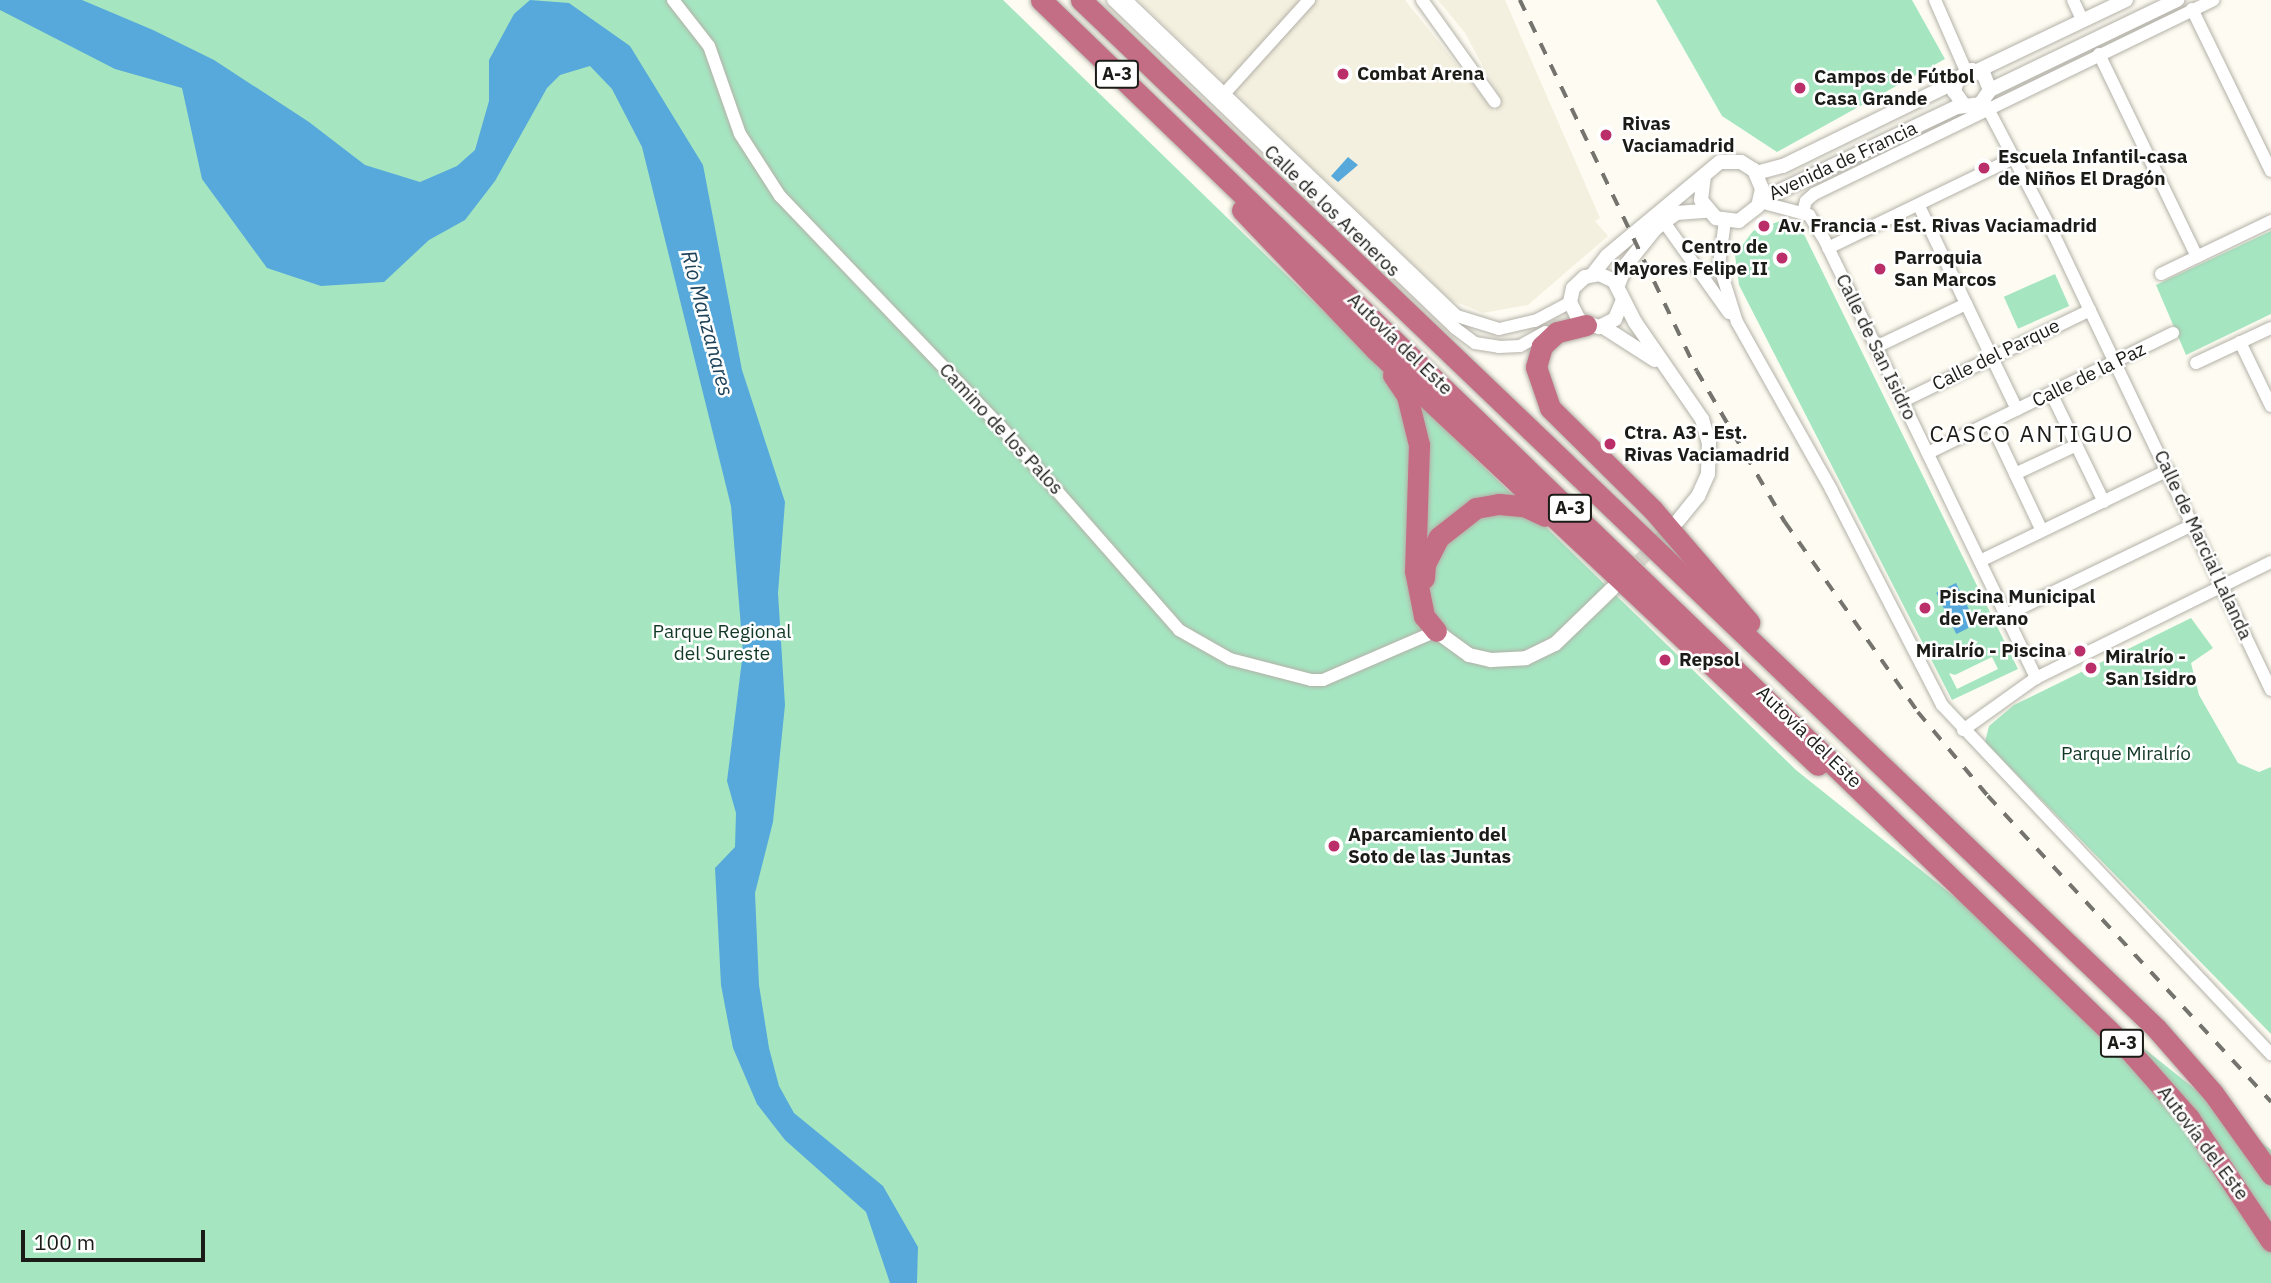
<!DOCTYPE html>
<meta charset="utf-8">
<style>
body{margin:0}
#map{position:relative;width:2271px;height:1283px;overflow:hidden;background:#fefcf2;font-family:"IBM Plex Sans",sans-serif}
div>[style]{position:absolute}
.built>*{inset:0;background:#f4f0df}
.green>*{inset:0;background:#a5e6c1;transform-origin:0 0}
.water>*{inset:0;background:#56a9da;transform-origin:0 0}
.tertiary-tunnel>*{height:14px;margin-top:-7px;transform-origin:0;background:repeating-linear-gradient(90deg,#dcdad1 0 14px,transparent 0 21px)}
.roads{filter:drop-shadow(0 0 2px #b3b1a8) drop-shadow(0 0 2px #b3b1a8)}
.minor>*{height:12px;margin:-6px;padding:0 6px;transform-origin:6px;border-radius:6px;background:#fff}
.tertiary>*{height:14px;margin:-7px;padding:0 7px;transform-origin:7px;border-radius:7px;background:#fff}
.motorway>*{height:21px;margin:-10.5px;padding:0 10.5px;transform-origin:10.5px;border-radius:10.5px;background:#c36e84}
.rail>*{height:3.5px;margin-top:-1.75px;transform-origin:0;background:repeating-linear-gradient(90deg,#74736d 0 12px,transparent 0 24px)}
.dots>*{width:19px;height:19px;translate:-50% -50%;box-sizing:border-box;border:4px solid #fff;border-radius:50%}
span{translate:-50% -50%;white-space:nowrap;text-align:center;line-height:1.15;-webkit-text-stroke:5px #fff;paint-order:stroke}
.shield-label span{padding:2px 5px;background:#fff;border:2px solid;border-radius:5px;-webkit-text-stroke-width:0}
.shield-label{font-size:18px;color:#1b1b17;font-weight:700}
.poi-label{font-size:19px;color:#1b1b17;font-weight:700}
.left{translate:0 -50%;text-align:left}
.right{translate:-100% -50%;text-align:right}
.street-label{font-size:19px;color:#1b1b17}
.park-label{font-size:19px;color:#123926}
.water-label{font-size:21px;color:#1e4258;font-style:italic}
.quarter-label{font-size:23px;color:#1b1b17;letter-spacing:2px}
.scale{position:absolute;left:21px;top:1230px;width:184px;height:32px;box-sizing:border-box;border:4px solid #1b1b17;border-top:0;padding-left:9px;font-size:21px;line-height:24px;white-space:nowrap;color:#1b1b17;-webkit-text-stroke:5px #fff;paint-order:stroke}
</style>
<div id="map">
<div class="built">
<div style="clip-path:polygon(1138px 0,1405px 0,1495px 112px,1500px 98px,1465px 33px,1438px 0,1505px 0,1600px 218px,1595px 221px,1608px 236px,1528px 305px,1483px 313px,1451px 300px)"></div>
</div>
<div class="green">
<div style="clip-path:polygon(0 0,1003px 0,1796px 770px,2271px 1150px,2271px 1283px,0 1283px)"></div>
<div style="clip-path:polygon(1656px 0,1912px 0,1945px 59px,1777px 152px,1722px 116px)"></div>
<div style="clip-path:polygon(evenodd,1780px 221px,1799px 224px,2018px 669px,1952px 700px,1739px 285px,1735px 255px,1753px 231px,1780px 221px,1992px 657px,1998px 669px,1957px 689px,1949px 673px,1955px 675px,1992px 657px)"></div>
<div style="clip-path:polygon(2271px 231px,2271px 314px,2186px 355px,2156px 285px)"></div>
<div style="left:2055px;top:274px;width:35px;height:56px;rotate:66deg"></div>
<div style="clip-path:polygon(2191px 618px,2213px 648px,2191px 663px,2199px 695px,2238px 763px,2259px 772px,2271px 767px,2271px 1034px,1985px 742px,1989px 726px,2014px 705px)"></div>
</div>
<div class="water">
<div style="clip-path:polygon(0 0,82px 0,153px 30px,214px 60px,309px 122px,365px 165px,420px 182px,457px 166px,475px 150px,489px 101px,489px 60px,514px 14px,530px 0,569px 3px,630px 46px,703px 165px,742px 370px,785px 502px,778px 593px,785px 705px,773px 822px,755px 893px,759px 985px,769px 1048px,779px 1086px,794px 1113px,883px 1186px,918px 1247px,917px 1283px,890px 1283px,866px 1212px,785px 1140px,757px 1104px,733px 1048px,721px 985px,715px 868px,735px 847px,736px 813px,727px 781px,743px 652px,731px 506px,642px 147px,612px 89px,590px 66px,560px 75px,547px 88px,495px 181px,465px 220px,429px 240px,384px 282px,321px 286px,267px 268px,202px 179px,182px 88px,115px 69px,0 10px)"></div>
<div style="clip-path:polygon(1348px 157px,1358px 165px,1338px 182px,1331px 176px)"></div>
<div style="left:1956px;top:583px;width:46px;height:22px;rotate:64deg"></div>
</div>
<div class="tertiary-tunnel">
<div style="left:1625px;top:576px;width:71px;rotate:-46.1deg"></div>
</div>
<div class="roads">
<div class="minor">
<div style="left:673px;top:0;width:58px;rotate:52deg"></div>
<div style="left:709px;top:46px;width:93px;rotate:70.6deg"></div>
<div style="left:740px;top:134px;width:74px;rotate:57.2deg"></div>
<div style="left:780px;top:196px;width:318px;rotate:46.3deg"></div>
<div style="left:1000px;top:426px;width:271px;rotate:48.7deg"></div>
<div style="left:1179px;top:630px;width:59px;rotate:29.6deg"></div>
<div style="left:1230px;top:659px;width:84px;rotate:14.5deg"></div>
<div style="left:1311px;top:680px;width:12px"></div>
<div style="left:1323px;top:680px;width:123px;rotate:-23.4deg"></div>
<div style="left:1113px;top:0;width:474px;rotate:43.8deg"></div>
<div style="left:1455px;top:328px;width:25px;rotate:37deg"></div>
<div style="left:1475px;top:343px;width:24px;rotate:9deg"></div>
<div style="left:1499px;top:347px;width:21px;rotate:-3deg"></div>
<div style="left:1520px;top:346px;width:29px;rotate:-29deg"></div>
<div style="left:1126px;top:0;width:458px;rotate:43.7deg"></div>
<div style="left:1457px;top:316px;width:44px;rotate:17.2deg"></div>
<div style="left:1499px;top:329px;width:37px;rotate:-13deg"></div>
<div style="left:1535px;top:321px;width:40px;rotate:-28deg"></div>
<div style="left:1422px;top:0;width:125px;rotate:54.4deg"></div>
<div style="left:1935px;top:0;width:77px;rotate:66.4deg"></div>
<div style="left:2073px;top:0;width:23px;rotate:65deg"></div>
<div style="left:2192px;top:9px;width:180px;rotate:64deg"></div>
<div style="left:2099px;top:54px;width:225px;rotate:64.2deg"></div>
<div style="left:1224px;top:94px;width:127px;rotate:-47.9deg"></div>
<div style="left:1984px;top:101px;width:151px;rotate:62.4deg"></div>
<div style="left:2054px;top:235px;width:504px;rotate:64.5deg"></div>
<div style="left:1760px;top:202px;width:51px;rotate:14.9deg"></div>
<div style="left:1809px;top:215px;width:28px;rotate:58deg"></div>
<div style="left:1824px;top:239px;width:488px;rotate:64.2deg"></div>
<div style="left:1919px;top:206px;width:226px;rotate:64.3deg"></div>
<div style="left:1803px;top:212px;width:11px;rotate:-75deg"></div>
<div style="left:1806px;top:201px;width:11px;rotate:-41deg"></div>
<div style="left:1814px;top:194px;width:444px;rotate:-25.9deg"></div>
<div style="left:1725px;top:221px;width:44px;rotate:97.8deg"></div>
<div style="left:1719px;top:265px;width:60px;rotate:72.5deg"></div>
<div style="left:1737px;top:322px;width:192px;rotate:60.6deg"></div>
<div style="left:1831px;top:489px;width:243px;rotate:62.8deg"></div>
<div style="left:1942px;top:705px;width:480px;rotate:46.7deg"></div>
<div style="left:1664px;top:222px;width:112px;rotate:54.5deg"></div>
<div style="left:1828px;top:248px;width:204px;rotate:-25.8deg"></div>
<div style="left:2161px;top:274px;width:122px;rotate:-25.7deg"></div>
<div style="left:2240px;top:342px;width:71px;rotate:64.2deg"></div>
<div style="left:1876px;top:347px;width:100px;rotate:-25.5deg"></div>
<div style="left:2196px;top:363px;width:83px;rotate:-25deg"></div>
<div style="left:2051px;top:393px;width:121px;rotate:64.1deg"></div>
<div style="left:1903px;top:401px;width:208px;rotate:-25.9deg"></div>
<div style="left:1991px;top:423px;width:119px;rotate:64.7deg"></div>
<div style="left:1928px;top:453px;width:273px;rotate:-26.1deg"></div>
<div style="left:2015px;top:474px;width:68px;rotate:-25.1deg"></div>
<div style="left:1980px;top:561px;width:209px;rotate:-25.8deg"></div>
<div style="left:2006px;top:615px;width:209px;rotate:-25.8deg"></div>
<div style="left:1963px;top:730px;width:90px;rotate:-35.5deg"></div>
<div style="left:2036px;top:678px;width:262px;rotate:-26.3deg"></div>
</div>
<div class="tertiary">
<div style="left:1977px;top:71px;width:165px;rotate:-25.5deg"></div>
<div style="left:1990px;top:90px;width:208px;rotate:-25.7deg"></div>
<div style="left:1756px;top:173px;width:28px;rotate:-15deg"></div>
<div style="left:1783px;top:166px;width:191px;rotate:-26deg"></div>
<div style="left:1761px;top:200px;width:217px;rotate:-25.4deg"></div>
<div style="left:1957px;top:107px;width:23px;rotate:-7deg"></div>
<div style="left:1980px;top:104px;width:17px;rotate:-54deg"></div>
<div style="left:1990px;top:90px;width:16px;rotate:-112deg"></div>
<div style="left:1984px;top:75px;width:13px;rotate:-157deg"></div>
<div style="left:1972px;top:70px;width:16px;rotate:150deg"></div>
<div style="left:1958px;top:78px;width:14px;rotate:107deg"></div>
<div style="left:1954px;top:91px;width:16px;rotate:55deg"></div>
<div style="left:1593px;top:274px;width:23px;rotate:-52deg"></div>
<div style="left:1607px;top:256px;width:147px;rotate:-39.8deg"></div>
<div style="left:1720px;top:162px;width:21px"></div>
<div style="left:1741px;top:162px;width:15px;rotate:32deg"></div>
<div style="left:1754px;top:170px;width:21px;rotate:67deg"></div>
<div style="left:1762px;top:189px;width:17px;rotate:103deg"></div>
<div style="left:1758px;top:206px;width:24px;rotate:142deg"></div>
<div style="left:1739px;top:221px;width:23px;rotate:-173deg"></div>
<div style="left:1716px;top:218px;width:23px;rotate:-130deg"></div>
<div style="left:1701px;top:200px;width:24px;rotate:-83deg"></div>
<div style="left:1618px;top:285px;width:22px;rotate:-68deg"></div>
<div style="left:1626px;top:265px;width:46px;rotate:-51.1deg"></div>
<div style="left:1655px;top:229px;width:26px;rotate:-37deg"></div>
<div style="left:1676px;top:213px;width:31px;rotate:-4deg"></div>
<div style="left:1623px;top:300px;width:21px;rotate:113deg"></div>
<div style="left:1615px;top:319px;width:18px;rotate:153deg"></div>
<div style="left:1599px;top:327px;width:21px;rotate:-161deg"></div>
<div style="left:1579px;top:320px;width:20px;rotate:-117deg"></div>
<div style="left:1570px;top:302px;width:14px;rotate:-78deg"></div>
<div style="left:1573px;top:288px;width:16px;rotate:-43deg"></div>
<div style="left:1585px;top:277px;width:14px;rotate:-12deg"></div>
<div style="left:1599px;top:274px;width:17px;rotate:25deg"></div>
<div style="left:1614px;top:281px;width:46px;rotate:62.9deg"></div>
<div style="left:1635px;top:322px;width:118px;rotate:55.4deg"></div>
<div style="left:1702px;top:419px;width:25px;rotate:74deg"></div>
<div style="left:1709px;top:443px;width:31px;rotate:92deg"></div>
<div style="left:1708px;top:474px;width:24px;rotate:114deg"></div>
<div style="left:1698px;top:496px;width:32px;rotate:129deg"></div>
<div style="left:1602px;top:326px;width:63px;rotate:32.7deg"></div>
<div style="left:1436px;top:631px;width:41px;rotate:36deg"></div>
<div style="left:1469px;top:655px;width:23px;rotate:13deg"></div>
<div style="left:1491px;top:660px;width:35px;rotate:-3deg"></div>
<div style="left:1526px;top:658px;width:32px;rotate:-26deg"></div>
<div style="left:1555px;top:644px;width:79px;rotate:-44deg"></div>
</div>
<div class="motorway">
<div style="left:1041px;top:0;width:1513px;rotate:43.98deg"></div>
<div style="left:2130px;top:1051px;width:89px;rotate:48.6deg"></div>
<div style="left:2189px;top:1118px;width:148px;rotate:56.3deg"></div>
<div style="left:1081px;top:0;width:1487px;rotate:43.72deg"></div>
<div style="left:2156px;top:1028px;width:86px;rotate:48.8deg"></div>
<div style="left:2213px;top:1093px;width:100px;rotate:54.4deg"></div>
<div style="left:1242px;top:210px;width:194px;rotate:46.3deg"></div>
<div style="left:1376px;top:350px;width:606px;rotate:43.2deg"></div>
<div style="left:1586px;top:325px;width:30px;rotate:166deg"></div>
<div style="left:1557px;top:332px;width:21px;rotate:137deg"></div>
<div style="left:1542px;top:346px;width:22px;rotate:106deg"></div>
<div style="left:1536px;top:367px;width:43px;rotate:71.1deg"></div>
<div style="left:1550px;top:408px;width:145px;rotate:44.7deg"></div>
<div style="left:1653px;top:510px;width:148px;rotate:49.4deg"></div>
<div style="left:1393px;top:375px;width:25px;rotate:56deg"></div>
<div style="left:1407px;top:396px;width:50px;rotate:76.2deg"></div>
<div style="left:1419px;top:445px;width:126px;rotate:91.8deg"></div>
<div style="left:1415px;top:571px;width:46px;rotate:78.7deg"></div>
<div style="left:1424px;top:616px;width:19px;rotate:51deg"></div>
<div style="left:1424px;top:578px;width:14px;rotate:-86deg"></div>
<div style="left:1425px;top:564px;width:30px;rotate:-63deg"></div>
<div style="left:1439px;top:537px;width:47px;rotate:-38.1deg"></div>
<div style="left:1476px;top:508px;width:23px;rotate:-10deg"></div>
<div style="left:1499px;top:504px;width:25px;rotate:5deg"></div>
<div style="left:1524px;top:506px;width:23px;rotate:25deg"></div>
</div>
</div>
<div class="rail">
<div style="left:1520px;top:0;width:411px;rotate:64.5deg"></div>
<div style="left:1697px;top:371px;width:175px;rotate:59.8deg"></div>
<div style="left:1785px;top:522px;width:232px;rotate:55deg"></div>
<div style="left:1918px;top:712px;width:109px;rotate:50.2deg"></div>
<div style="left:1988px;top:796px;width:417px;rotate:47.2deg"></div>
</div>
<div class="dots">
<div style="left:1343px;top:74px;background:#ba2f69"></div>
<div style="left:1800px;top:88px;background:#ba2f69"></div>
<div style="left:1606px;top:135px;background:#ba2f69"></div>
<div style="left:1984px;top:168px;background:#ba2f69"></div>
<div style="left:1764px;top:226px;background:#ba2f69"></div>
<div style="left:1782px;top:258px;background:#ba2f69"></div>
<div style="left:1880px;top:269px;background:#ba2f69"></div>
<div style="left:1610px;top:444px;background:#ba2f69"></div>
<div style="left:1925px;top:608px;background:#ba2f69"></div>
<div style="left:2080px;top:651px;background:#ba2f69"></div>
<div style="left:1665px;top:660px;background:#ba2f69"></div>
<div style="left:2091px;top:668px;background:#ba2f69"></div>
<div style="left:1334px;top:846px;background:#ba2f69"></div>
</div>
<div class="shield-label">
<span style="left:1117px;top:74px">A-3</span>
<span style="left:1570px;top:508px">A-3</span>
<span style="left:2122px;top:1043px">A-3</span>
</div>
<div class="poi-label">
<span class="left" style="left:1357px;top:74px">Combat Arena</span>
<span class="left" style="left:1814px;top:88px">Campos de Fútbol<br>Casa Grande</span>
<span class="left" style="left:1622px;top:135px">Rivas<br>Vaciamadrid</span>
<span class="left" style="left:1998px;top:168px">Escuela Infantil-casa<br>de Niños El Dragón</span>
<span class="left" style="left:1778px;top:226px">Av. Francia - Est. Rivas Vaciamadrid</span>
<span class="right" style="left:1768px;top:258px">Centro de<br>Mayores Felipe II</span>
<span class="left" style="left:1894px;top:269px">Parroquia<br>San Marcos</span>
<span class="left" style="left:1624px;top:444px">Ctra. A3 - Est.<br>Rivas Vaciamadrid</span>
<span class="left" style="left:1939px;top:608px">Piscina Municipal<br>de Verano</span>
<span class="right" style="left:2066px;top:651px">Miralrío - Piscina</span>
<span class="left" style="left:2105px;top:668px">Miralrío -<br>San Isidro</span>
<span class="left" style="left:1679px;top:660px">Repsol</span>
<span class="left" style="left:1348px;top:846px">Aparcamiento del<br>Soto de las Juntas</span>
</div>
<div class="street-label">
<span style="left:1843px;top:161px;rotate:-25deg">Avenida de Francia</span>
<span style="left:1332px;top:211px;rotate:44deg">Calle de los Areneros</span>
<span style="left:1400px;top:344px;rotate:44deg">Autovía del Este</span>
<span style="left:1876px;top:347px;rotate:64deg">Calle de San Isidro</span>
<span style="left:1996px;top:355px;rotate:-26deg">Calle del Parque</span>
<span style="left:2089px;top:375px;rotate:-26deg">Calle de la Paz</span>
<span style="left:1001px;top:429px;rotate:47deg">Camino de los Palos</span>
<span style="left:2203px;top:545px;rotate:65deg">Calle de Marcial Lalanda</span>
<span style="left:1809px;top:737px;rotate:44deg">Autovía del Este</span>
<span style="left:2203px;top:1143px;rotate:53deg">Autovía del Este</span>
</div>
<div class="park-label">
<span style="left:722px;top:643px">Parque Regional<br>del Sureste</span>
<span style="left:2126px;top:754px">Parque Miralrío</span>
</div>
<div class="water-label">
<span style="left:708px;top:323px;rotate:75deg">Río Manzanares</span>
</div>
<div class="quarter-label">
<span style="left:2032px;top:433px">CASCO ANTIGUO</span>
</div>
<div class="scale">100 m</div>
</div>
